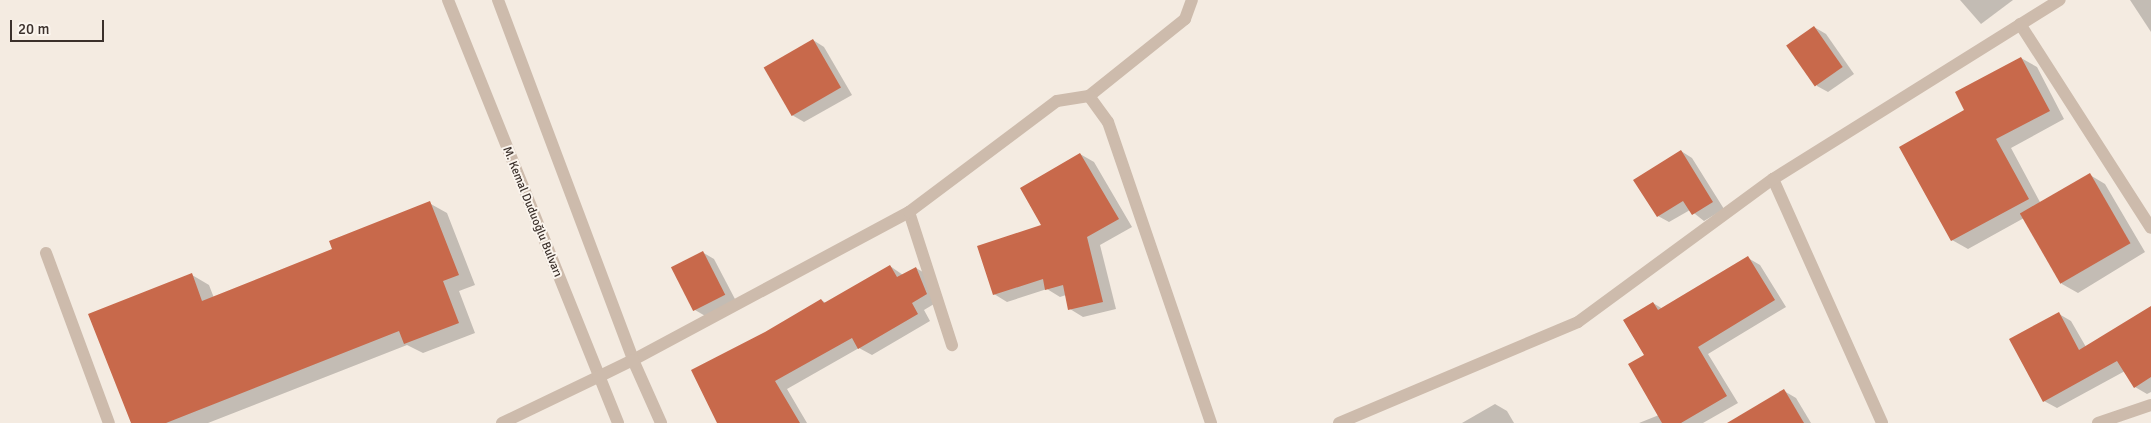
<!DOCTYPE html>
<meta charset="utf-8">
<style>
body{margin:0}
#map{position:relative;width:2151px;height:423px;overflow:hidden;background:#f4ebe1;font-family:Signika,sans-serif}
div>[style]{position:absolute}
.shadow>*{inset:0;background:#0003}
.building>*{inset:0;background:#c8694b;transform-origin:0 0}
.minor>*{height:12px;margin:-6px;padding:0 6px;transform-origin:6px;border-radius:6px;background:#cdbbac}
.tertiary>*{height:12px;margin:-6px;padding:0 6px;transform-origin:6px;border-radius:6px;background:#cdbbac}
span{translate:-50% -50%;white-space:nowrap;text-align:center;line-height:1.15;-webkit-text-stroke:4px #fbf5ee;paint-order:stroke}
.street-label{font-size:12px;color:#3b302b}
.scale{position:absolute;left:10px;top:20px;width:94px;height:22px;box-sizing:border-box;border:2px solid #3b302b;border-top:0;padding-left:6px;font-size:15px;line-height:18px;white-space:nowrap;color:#3b302b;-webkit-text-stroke:4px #fbf5ee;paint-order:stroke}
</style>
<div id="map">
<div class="shadow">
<div style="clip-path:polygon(1960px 0,2013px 0,1981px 24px)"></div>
<div style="clip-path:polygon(2130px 0,2151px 0,2151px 32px)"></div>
<div style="clip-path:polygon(1814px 27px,1826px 34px,1854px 74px,1828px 92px,1817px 86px)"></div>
<div style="clip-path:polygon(813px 40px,824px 47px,852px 95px,804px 122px,792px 115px)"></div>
<div style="clip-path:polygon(2021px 58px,2037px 67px,2064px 119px,2011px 148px,2041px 204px,2090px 175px,2105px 184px,2145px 252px,2078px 293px,2062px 284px,2024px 218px,1968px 249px,1952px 240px,1901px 147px,1966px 111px)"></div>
<div style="clip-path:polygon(1681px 151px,1692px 158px,1724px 209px,1704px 221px,1690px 210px,1669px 222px,1658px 216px)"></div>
<div style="clip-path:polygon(1080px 154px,1094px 162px,1132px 227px,1100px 245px,1116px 309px,1083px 317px,1070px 309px,1066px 295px,1060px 297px,1047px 289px,1007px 302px,994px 294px,1043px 225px)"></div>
<div style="clip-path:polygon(429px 203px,447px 213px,475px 285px,459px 291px,475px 333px,423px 353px,407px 345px,208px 423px,132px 423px,192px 275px,209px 285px,214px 298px,334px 250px)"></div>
<div style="clip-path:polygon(702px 252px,714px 259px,736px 301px,707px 317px,695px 310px)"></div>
<div style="clip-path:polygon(1748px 258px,1760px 265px,1786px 307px,1708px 354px,1738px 403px,1703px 423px,1639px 423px,1659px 415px,1645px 355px,1653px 303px,1663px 309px)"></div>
<div style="clip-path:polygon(890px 266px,903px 275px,916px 268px,928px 275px,939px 301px,924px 310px,930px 321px,872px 355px,859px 348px,787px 389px,807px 423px,720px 423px,766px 333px,821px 300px,826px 303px)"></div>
<div style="clip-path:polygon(2151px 307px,2151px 392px,2147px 394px,2135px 387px,2125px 371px,2057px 408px,2044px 401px,2059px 314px,2071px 321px,2086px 347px)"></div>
<div style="clip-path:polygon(1784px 391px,1796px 398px,1811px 423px,1749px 423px)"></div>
<div style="clip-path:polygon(1495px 404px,1507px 411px,1514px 423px,1462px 423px)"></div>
</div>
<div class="building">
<div style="left:1814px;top:26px;width:50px;height:34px;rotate:55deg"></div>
<div style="left:813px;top:39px;width:56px;height:57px;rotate:60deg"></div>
<div style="clip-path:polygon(2021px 57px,2050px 111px,1996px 139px,2029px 199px,1951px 241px,1899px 147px,1964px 110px,1955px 92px)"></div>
<div style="clip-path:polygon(1681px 150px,1713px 202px,1692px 215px,1683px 201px,1657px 217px,1633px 180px)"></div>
<div style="clip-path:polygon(1080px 153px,1119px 219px,1087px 237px,1103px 302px,1068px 310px,1063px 285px,1045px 290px,1043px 279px,993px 295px,977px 246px,1041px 225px,1020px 188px)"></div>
<div style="left:2090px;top:173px;width:81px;height:81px;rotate:60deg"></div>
<div style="clip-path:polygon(430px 201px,459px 275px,443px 281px,459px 323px,404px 344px,399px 331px,166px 423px,131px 423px,88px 314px,192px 273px,202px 301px,332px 249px,329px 241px)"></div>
<div style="left:703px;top:251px;width:49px;height:36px;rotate:63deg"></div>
<div style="clip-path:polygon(1748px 256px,1775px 300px,1698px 347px,1727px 396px,1681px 423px,1662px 423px,1628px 364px,1644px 355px,1623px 320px,1653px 302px,1658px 310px)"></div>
<div style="clip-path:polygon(890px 265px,897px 277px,916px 267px,927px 294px,912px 303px,918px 314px,858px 349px,852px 338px,775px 381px,800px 423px,717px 423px,691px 370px,765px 332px,821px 299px,824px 303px)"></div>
<div style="clip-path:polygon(2151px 306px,2151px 377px,2134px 388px,2117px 361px,2043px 402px,2009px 339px,2059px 312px,2079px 350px)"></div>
<div style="clip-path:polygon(1784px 389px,1804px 423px,1727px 423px)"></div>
</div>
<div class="minor">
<div style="left:2020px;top:24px;width:242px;rotate:57.3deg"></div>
<div style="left:1089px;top:96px;width:123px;rotate:-38.7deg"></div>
<div style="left:1185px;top:19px;width:20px;rotate:-70deg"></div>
<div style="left:1773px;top:179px;width:267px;rotate:65.9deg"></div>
<div style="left:909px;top:212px;width:140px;rotate:72.1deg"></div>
<div style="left:46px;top:253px;width:181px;rotate:69.7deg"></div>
<div style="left:633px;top:360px;width:313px;rotate:-28.2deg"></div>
<div style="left:909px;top:212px;width:185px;rotate:-36.9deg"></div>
<div style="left:1057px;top:101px;width:32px;rotate:-9deg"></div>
<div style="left:1089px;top:96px;width:32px;rotate:54deg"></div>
<div style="left:1108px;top:122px;width:318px;rotate:71.1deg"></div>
<div style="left:502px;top:423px;width:106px;rotate:-25.6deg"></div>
<div style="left:1339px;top:423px;width:259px;rotate:-22.9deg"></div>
<div style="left:1578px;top:322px;width:242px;rotate:-36.3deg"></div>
<div style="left:1773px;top:179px;width:338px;rotate:-32deg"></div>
<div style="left:2098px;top:423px;width:56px;rotate:-18.8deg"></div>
</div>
<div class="tertiary">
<div style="left:448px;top:0;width:456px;rotate:68.1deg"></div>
<div style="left:498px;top:0;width:384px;rotate:69.4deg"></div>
<div style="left:633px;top:360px;width:69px;rotate:66deg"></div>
<div style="left:598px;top:377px;width:39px;rotate:-26deg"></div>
</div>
<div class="street-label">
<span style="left:532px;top:212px;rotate:68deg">M. Kemal Duduoğlu Bulvarı</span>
</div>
<div class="scale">20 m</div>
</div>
